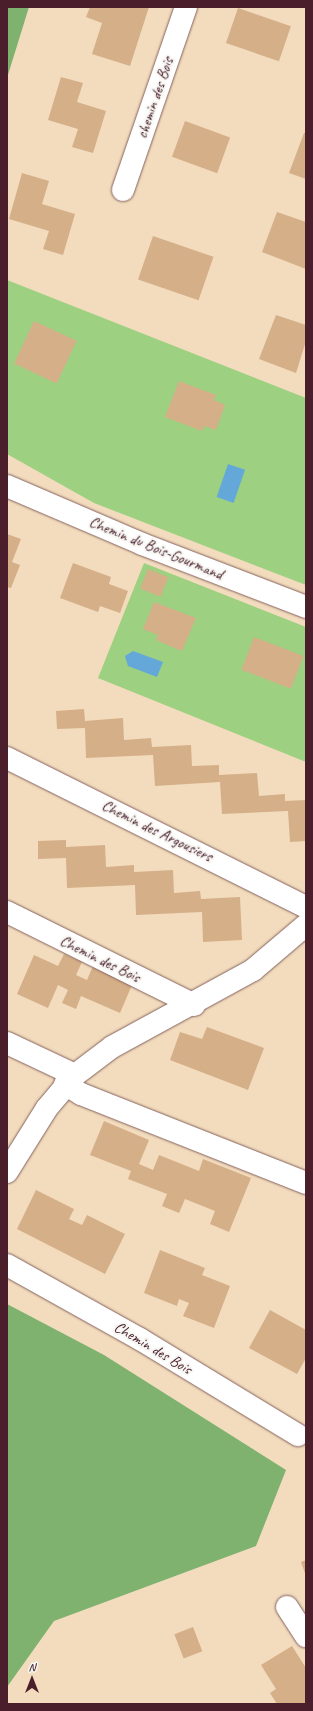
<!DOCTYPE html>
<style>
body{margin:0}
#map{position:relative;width:313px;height:1711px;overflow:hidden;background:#f2dcbd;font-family:Caveat,sans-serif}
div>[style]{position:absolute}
.green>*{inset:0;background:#9dd080}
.forest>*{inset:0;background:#7eb26e}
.water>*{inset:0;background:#63a8d9;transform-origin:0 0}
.building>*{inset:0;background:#d5af88;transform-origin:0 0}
.roads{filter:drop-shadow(0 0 1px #85615e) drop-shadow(0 0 1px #85615e)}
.minor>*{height:22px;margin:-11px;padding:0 11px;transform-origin:11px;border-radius:11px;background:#fff}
span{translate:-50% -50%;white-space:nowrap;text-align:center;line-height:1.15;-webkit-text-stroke:4px #f6f6f2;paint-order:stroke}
.street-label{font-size:16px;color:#4a1f2b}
.frame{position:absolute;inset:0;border:8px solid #4a1f2b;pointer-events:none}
.north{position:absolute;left:12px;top:1659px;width:40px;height:40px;-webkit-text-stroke:3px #f6f6f2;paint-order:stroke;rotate:0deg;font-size:11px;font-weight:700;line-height:16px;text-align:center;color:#4a1f2b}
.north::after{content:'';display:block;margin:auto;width:14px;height:18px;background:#4a1f2b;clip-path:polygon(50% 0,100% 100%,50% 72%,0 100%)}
</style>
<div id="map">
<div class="green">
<div style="clip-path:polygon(7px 280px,306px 398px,306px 585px,94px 503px,7px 454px)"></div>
<div style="clip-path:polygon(144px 563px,306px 627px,306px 762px,98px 678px)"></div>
</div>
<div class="forest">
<div style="clip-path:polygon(7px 7px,29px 7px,7px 78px)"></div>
<div style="clip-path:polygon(7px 1304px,104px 1355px,286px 1470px,256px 1546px,54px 1621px,7px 1687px)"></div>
</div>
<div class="water">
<div style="left:228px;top:464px;width:18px;height:35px;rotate:19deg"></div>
<div style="clip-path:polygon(133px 651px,163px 662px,157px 677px,128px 666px,125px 656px)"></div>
</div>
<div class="building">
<div style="clip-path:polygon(90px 7px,149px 7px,130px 66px,92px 54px,102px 23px,86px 17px)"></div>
<div style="left:238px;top:8px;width:56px;height:37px;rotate:19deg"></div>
<div style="clip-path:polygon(61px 77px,83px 83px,77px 102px,106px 111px,93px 153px,72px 147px,78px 129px,48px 120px)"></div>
<div style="left:185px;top:121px;width:48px;height:38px;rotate:20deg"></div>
<div style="clip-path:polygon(304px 133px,306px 133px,306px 179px,289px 173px)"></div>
<div style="clip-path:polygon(22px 173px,49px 181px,42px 204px,75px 214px,63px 255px,43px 249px,49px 231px,9px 219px)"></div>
<div style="clip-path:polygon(277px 212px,306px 222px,306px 269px,262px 252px)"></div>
<div style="left:153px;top:236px;width:64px;height:46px;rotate:19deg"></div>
<div style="clip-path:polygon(276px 315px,306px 325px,306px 341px,296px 373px,259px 359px)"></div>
<div style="left:34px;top:321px;width:47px;height:47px;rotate:25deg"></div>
<div style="clip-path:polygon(179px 381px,216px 395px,214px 400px,225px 405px,216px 430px,204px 426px,202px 431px,165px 417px)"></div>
<div style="clip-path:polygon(7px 534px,21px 539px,12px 562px,20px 565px,11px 588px,7px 587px)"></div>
<div style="clip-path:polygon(73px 563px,111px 577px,109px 584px,128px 591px,120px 613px,100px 606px,98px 612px,60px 598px)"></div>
<div style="left:148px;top:569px;width:22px;height:21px;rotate:22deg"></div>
<div style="clip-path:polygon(154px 602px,196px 618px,182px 651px,156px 640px,158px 635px,143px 629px)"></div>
<div style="left:254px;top:637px;width:53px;height:35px;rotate:21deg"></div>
<div style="clip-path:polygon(84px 709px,85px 721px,123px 718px,124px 740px,151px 738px,152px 747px,191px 745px,192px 766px,219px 765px,219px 775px,257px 773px,259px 796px,285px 794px,285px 801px,306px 800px,306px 841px,290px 842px,288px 811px,222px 814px,220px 782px,155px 786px,153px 755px,86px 758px,85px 728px,57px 729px,56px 711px)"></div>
<div style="clip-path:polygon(66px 840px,66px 847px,105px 845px,106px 867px,134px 865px,134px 872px,173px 870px,174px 893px,200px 891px,201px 899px,240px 897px,242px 940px,203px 942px,202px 912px,136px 915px,135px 885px,67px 888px,66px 858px,38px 859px,38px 841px)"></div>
<div style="clip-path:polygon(64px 954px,82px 962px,76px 975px,87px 980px,93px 966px,132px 985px,120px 1013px,81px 996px,76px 1009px,62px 1003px,68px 990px,58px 985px,48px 1008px,17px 994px,34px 955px,58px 966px)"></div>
<div style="clip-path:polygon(207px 1027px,264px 1048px,248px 1090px,170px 1060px,180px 1032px,202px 1039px)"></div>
<div style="clip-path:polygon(104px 1121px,149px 1140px,139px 1164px,153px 1170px,159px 1155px,199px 1171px,203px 1159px,251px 1178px,229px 1232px,210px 1224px,215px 1211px,185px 1199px,179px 1213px,162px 1206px,167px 1194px,128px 1179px,131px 1171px,90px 1155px)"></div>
<div style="clip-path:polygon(36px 1190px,74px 1209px,69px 1219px,82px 1225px,87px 1215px,125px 1234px,105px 1274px,17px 1229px)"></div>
<div style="clip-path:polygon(160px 1250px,205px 1268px,202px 1275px,230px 1286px,214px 1328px,183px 1316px,189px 1303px,179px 1299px,177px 1306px,144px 1293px)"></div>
<div style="clip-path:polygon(270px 1310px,306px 1330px,306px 1358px,297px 1374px,249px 1348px)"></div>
<div style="clip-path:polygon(306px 1560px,306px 1576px,301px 1562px)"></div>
<div style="left:193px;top:1627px;width:26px;height:20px;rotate:69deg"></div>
<div style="clip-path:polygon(292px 1646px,306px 1668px,306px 1704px,277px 1704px,270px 1693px,276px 1689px,261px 1665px)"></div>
</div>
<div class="roads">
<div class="minor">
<div style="left:123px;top:190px;width:194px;rotate:-71deg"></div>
<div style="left:7px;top:486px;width:147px;rotate:23.2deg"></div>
<div style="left:142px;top:544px;width:176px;rotate:21deg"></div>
<div style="left:7px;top:758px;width:334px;rotate:26.5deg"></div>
<div style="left:7px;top:912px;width:209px;rotate:26.4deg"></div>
<div style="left:7px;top:1043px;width:75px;rotate:25.2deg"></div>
<div style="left:65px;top:1084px;width:19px;rotate:32deg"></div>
<div style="left:81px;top:1094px;width:242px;rotate:21.6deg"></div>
<div style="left:7px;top:1172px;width:75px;rotate:-58deg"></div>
<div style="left:47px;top:1108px;width:43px;rotate:-49.7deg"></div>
<div style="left:75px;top:1075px;width:46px;rotate:-37.1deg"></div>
<div style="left:112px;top:1047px;width:161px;rotate:-28.6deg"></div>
<div style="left:253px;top:970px;width:70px;rotate:-40.3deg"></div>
<div style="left:7px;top:1265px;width:152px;rotate:29.1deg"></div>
<div style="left:140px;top:1339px;width:185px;rotate:31.3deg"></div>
<div style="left:287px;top:1607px;width:35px;rotate:57deg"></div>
</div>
</div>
<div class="street-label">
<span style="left:155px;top:98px;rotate:-71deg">chemin des Bois</span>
<span style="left:156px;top:548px;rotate:22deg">Chemin du Bois-Gourmand</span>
<span style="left:157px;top:831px;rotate:26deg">Chemin des Argousiers</span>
<span style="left:100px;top:959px;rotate:26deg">Chemin des Bois</span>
<span style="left:153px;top:1348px;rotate:31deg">Chemin des Bois</span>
</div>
<div class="frame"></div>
<div class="north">N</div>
</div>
